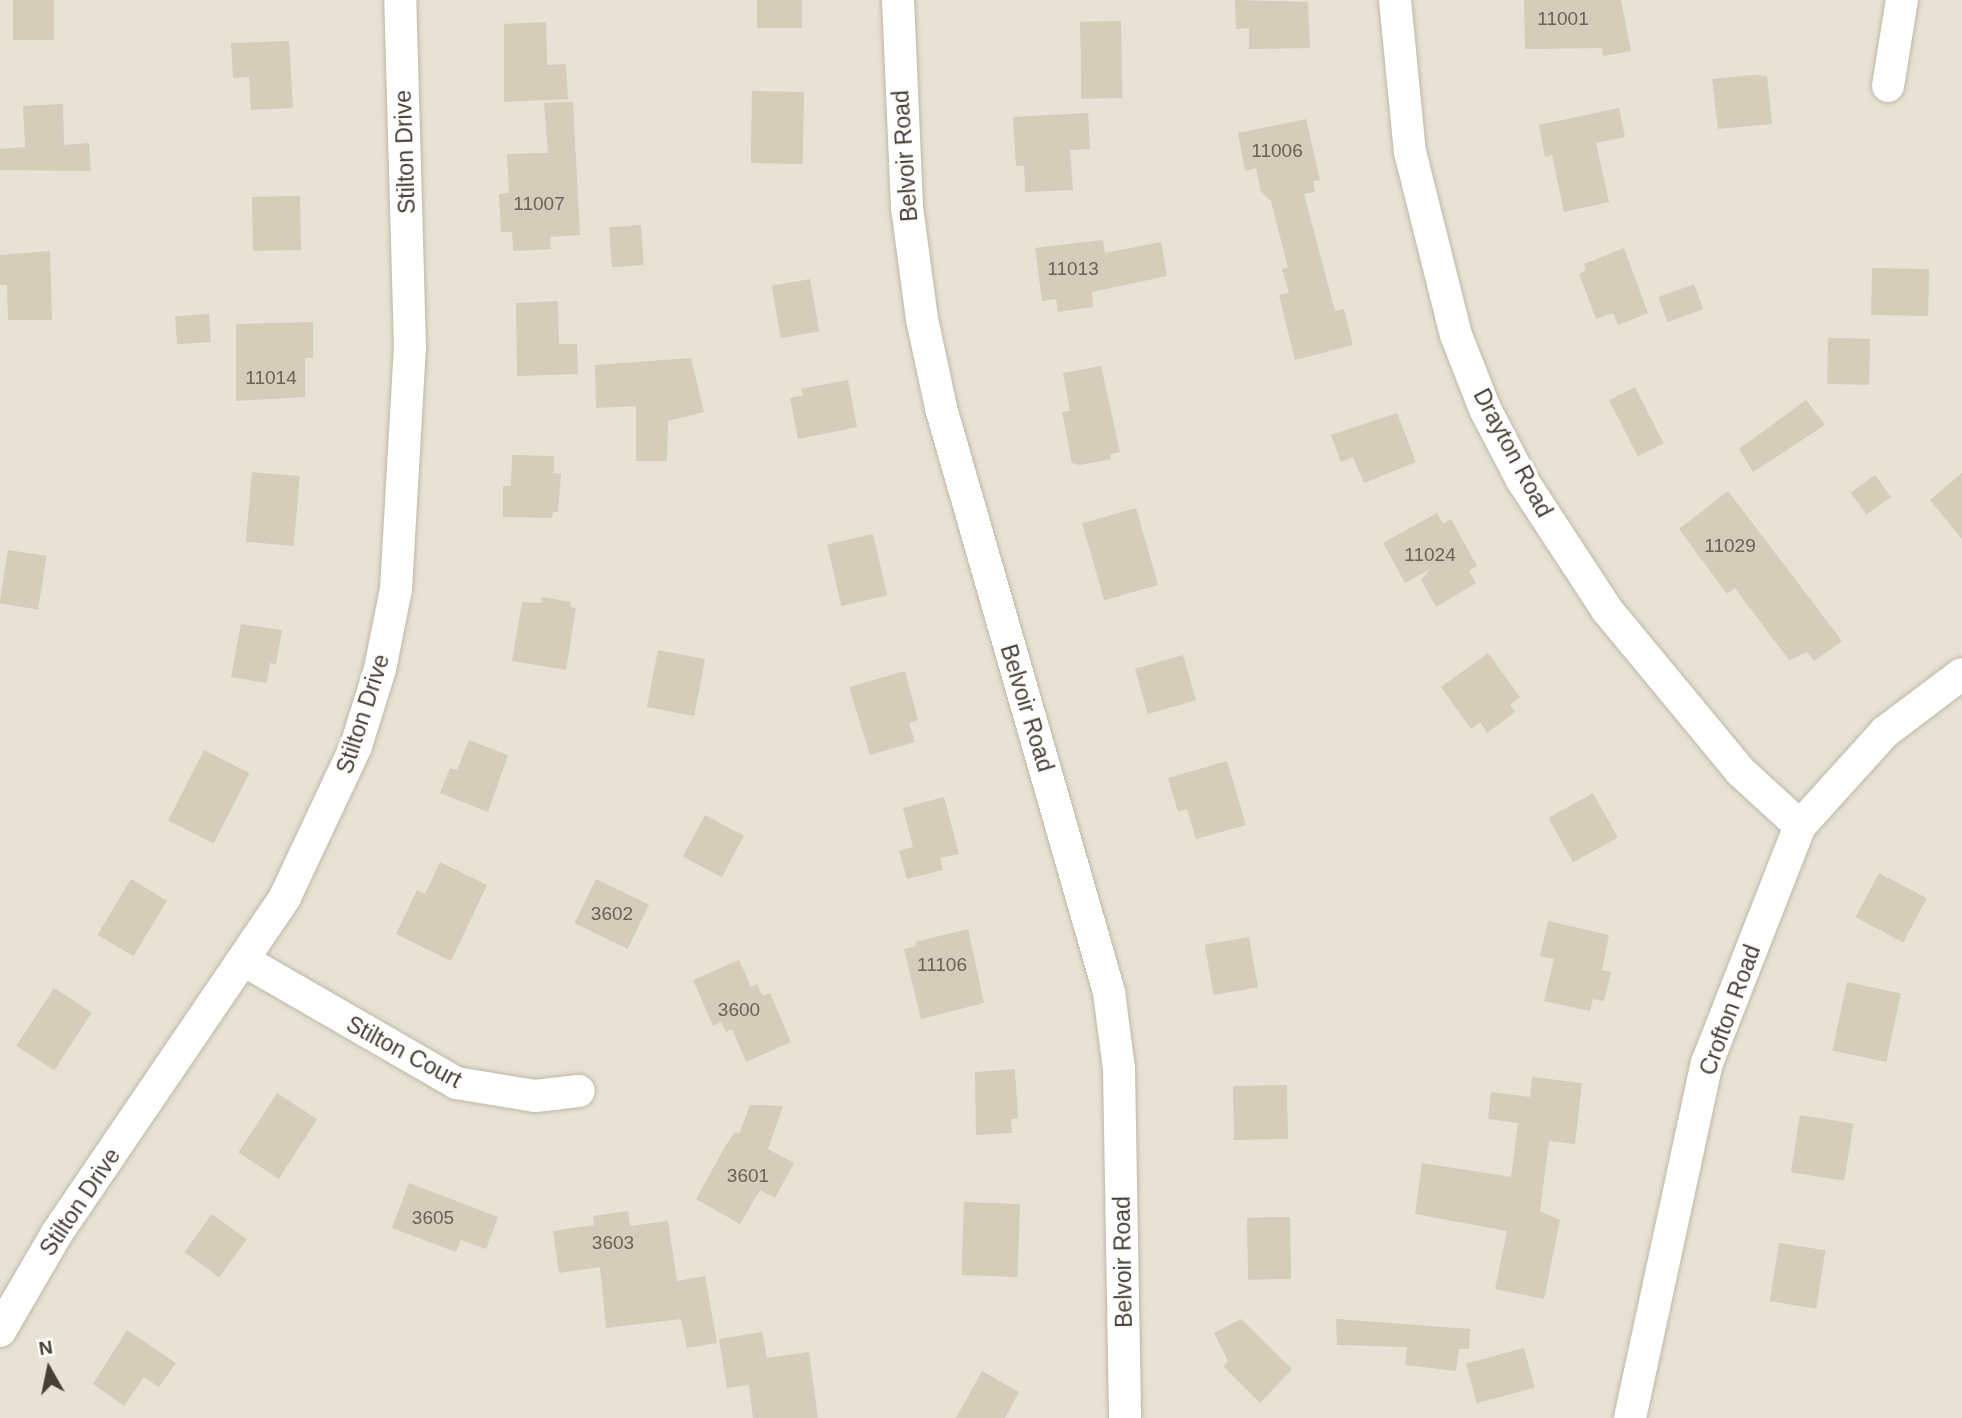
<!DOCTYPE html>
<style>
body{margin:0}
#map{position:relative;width:1962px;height:1418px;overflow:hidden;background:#f3f0e5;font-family:Helvetica,sans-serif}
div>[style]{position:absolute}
.residential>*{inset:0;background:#e7e2d3;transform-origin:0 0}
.building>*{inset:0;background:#d5ccba;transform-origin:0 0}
.roads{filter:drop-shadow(0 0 2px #bfb8a7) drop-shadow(0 0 2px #bfb8a7)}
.minor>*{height:32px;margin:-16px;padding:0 16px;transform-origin:16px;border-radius:16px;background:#fff}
span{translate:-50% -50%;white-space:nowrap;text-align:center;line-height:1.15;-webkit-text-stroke:7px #fff;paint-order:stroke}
.number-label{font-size:19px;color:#6a6356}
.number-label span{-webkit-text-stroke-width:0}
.street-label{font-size:23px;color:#464034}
.north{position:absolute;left:14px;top:1334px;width:70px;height:70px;-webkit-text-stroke:5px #fff;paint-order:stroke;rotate:351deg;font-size:19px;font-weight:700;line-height:28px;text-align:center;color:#464034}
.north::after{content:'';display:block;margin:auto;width:24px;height:32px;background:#464034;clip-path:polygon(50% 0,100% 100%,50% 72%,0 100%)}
</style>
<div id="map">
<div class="residential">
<div style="left:0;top:0;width:1962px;height:1418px"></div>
</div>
<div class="building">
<div style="left:13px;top:0;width:41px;height:40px"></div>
<div style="left:757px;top:0;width:45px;height:28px"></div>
<div style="clip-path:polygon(1235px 0,1308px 2px,1310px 48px,1249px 49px,1249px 28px,1236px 29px)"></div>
<div style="clip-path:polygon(1524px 0,1621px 0,1631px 51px,1603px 56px,1602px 48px,1525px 49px)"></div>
<div style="left:1121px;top:21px;width:77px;height:41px;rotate:89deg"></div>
<div style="clip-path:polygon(546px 22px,547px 65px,566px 64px,568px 99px,504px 102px,504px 24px)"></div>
<div style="clip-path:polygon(289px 41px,293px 108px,251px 110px,249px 77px,233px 78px,231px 43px)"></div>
<div style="clip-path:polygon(1754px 75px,1767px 76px,1772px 124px,1718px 129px,1712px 79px)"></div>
<div style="left:752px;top:91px;width:52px;height:72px;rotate:1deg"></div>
<div style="clip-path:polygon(573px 102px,580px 235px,550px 237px,551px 249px,513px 251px,512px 232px,501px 232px,499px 194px,509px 193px,507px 154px,548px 153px,544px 103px)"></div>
<div style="clip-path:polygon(63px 104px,64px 145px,89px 143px,91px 171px,0 170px,0 149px,25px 147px,23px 106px)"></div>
<div style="clip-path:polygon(1619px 108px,1625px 137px,1596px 143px,1609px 202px,1564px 212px,1552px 155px,1545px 157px,1539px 125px)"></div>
<div style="clip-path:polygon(1088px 113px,1090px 149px,1070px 150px,1073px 190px,1025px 192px,1024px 166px,1016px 166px,1013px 117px)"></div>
<div style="clip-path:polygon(1306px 119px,1320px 180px,1313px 181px,1315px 192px,1304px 194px,1335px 311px,1344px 309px,1353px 345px,1295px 360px,1279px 295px,1289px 293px,1282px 269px,1288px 268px,1271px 201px,1261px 192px,1256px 168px,1245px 171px,1238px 133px)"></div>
<div style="left:300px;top:196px;width:54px;height:48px;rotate:89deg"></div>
<div style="left:641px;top:225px;width:40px;height:32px;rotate:86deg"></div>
<div style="clip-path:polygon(1103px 240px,1105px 253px,1161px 242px,1167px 276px,1092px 292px,1093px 307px,1058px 312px,1056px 299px,1042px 301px,1035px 248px)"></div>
<div style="clip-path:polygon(1624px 248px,1648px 313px,1618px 325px,1613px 313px,1596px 319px,1579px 274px,1586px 270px,1584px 264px)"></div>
<div style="clip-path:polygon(50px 251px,52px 320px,8px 320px,7px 285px,0 285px,0 255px)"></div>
<div style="left:1872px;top:268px;width:57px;height:47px;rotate:1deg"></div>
<div style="left:810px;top:279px;width:53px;height:39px;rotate:80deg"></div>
<div style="left:1694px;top:284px;width:27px;height:38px;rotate:70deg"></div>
<div style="clip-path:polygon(558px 301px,559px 344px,577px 344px,578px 374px,517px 376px,516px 303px)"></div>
<div style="left:209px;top:314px;width:28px;height:34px;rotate:86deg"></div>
<div style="clip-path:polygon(313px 322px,313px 358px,305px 358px,305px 397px,236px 401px,236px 324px)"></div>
<div style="left:1828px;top:338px;width:42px;height:46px;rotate:1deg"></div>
<div style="clip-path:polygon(691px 358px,704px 412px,668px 421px,667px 461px,636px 461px,636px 406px,596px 408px,595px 365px)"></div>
<div style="clip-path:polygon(1101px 366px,1120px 452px,1110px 454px,1111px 459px,1080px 465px,1072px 463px,1062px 412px,1070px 411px,1063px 373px)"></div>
<div style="clip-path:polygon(848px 380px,857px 427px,798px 439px,790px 398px,803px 395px,801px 389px)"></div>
<div style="left:1635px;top:387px;width:63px;height:29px;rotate:63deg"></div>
<div style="clip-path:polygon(1806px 400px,1825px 425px,1753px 472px,1739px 449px)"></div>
<div style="clip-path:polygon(1397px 413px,1416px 462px,1364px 483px,1353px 457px,1341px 462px,1331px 435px)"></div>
<div style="clip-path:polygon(512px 455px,554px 456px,554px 473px,561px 474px,558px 512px,553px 512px,552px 518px,503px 517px,503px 486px,511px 486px)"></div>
<div style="left:252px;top:472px;width:48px;height:70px;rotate:5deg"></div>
<div style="clip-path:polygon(1962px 473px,1962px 539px,1930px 500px)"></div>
<div style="left:1875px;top:475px;width:27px;height:30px;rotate:54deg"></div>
<div style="clip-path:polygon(1728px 491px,1842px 641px,1814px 661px,1807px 652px,1789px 660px,1735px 588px,1727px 594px,1679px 529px)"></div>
<div style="left:1136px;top:508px;width:80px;height:56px;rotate:74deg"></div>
<div style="clip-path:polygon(1437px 513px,1443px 524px,1451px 519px,1477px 566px,1469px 571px,1476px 583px,1436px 607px,1421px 580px,1430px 569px,1405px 583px,1383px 543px)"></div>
<div style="left:873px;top:534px;width:63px;height:47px;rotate:77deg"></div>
<div style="left:8px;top:550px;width:39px;height:54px;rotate:9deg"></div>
<div style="clip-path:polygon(542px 597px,571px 602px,570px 607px,576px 608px,566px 670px,512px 661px,522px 602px,541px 603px)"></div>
<div style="clip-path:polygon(241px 624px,282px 630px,276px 664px,270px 663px,267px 683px,231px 677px)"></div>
<div style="left:658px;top:650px;width:48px;height:58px;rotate:11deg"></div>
<div style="clip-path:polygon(1488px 653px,1520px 697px,1510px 705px,1515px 712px,1487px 733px,1480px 722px,1471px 729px,1441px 687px)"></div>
<div style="left:1183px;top:655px;width:47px;height:50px;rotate:74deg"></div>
<div style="clip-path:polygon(905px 671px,918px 720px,909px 723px,915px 742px,870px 755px,849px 687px)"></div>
<div style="clip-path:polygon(469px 740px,508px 755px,488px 812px,440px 793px,450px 768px,457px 770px)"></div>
<div style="left:204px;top:750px;width:51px;height:79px;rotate:27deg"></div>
<div style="clip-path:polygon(1227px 761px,1246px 825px,1196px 839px,1187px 809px,1178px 812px,1168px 778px)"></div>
<div style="left:1593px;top:793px;width:51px;height:51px;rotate:61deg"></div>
<div style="clip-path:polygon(944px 797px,959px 854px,940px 858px,943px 870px,907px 879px,899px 851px,913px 847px,903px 808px)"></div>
<div style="left:705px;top:815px;width:44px;height:47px;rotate:28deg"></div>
<div style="clip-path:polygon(440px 862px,487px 885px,451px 961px,396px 934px,417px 890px,425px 894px)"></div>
<div style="left:1879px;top:873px;width:54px;height:50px;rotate:28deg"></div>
<div style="left:131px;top:879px;width:42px;height:65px;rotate:31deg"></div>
<div style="left:596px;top:879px;width:59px;height:49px;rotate:26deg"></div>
<div style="clip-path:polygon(1548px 921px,1609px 935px,1602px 970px,1611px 972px,1604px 1001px,1593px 999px,1590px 1011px,1544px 1001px,1554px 959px,1540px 956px)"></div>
<div style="clip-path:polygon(968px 929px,984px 1003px,921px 1019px,904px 949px,916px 946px,915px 942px)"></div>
<div style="left:1249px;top:937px;width:51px;height:45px;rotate:80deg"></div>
<div style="clip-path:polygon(739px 960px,751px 987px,757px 984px,763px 996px,770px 993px,791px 1042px,746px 1062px,732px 1029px,726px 1032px,721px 1022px,713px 1026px,693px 980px)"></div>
<div style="left:1847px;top:982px;width:55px;height:70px;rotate:12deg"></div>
<div style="left:54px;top:988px;width:45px;height:69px;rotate:33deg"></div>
<div style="clip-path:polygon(1015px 1069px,1018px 1118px,1011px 1119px,1012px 1133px,976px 1135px,975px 1072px)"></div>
<div style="clip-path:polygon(1532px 1077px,1582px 1083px,1575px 1144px,1549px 1141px,1540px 1211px,1560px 1220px,1544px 1299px,1495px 1289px,1507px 1231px,1415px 1214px,1422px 1163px,1511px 1177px,1518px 1123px,1488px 1119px,1491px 1092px,1530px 1097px)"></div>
<div style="left:1287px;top:1085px;width:54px;height:54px;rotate:89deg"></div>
<div style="left:277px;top:1093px;width:48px;height:71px;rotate:33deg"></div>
<div style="clip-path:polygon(750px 1105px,783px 1106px,768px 1149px,794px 1163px,775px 1198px,760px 1190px,740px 1224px,696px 1199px,726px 1145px,735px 1132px,739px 1134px)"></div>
<div style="left:1800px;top:1115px;width:54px;height:58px;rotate:9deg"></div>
<div style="clip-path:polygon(409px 1183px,498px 1217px,486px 1249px,461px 1240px,456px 1252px,392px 1228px)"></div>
<div style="left:1020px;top:1204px;width:73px;height:56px;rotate:92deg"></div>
<div style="clip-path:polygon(628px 1211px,630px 1226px,668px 1221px,677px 1281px,705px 1276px,717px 1343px,687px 1348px,681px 1319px,606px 1328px,600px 1267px,559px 1273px,553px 1231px,594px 1225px,593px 1216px)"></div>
<div style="left:212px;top:1214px;width:43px;height:47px;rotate:36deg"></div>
<div style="left:1290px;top:1217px;width:62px;height:43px;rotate:89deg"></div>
<div style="left:1779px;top:1243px;width:47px;height:59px;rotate:9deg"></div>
<div style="clip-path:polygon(1241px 1319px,1292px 1369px,1260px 1403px,1223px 1366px,1228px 1361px,1214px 1333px)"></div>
<div style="clip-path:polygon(1336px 1319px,1470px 1329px,1469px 1349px,1459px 1349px,1456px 1371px,1405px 1365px,1407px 1347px,1337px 1345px)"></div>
<div style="clip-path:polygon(127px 1330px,176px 1363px,159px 1387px,144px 1377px,124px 1406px,93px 1384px)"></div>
<div style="clip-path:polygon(762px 1332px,767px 1358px,809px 1352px,818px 1418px,753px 1418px,749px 1385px,727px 1388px,719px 1339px)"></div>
<div style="left:1524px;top:1348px;width:41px;height:60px;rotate:75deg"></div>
<div style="clip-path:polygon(982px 1371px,1019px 1392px,1005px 1418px,956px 1418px)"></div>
</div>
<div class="roads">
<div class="minor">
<div style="left:898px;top:0;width:207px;rotate:87.5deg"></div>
<div style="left:907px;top:207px;width:113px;rotate:82.4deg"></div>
<div style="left:922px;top:319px;width:91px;rotate:77.9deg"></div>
<div style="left:941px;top:408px;width:608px;rotate:73.95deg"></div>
<div style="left:1109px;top:992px;width:78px;rotate:82.6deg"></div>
<div style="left:1119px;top:1069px;width:349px;rotate:89deg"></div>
<div style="left:1395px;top:0;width:153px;rotate:84.4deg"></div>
<div style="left:1410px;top:152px;width:189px;rotate:75.9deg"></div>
<div style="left:1456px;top:335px;width:79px;rotate:68.6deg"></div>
<div style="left:1485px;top:409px;width:80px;rotate:62.5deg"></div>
<div style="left:1522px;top:480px;width:155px;rotate:56.8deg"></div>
<div style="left:1607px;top:610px;width:209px;rotate:50.4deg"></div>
<div style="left:1740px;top:771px;width:81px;rotate:42.5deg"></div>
<div style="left:1888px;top:86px;width:87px;rotate:-80.8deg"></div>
<div style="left:245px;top:961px;width:244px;rotate:30deg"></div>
<div style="left:456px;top:1083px;width:80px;rotate:9.3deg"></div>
<div style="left:535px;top:1096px;width:44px;rotate:-6.5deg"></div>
<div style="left:0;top:1331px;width:113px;rotate:-59.8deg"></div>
<div style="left:57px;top:1233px;width:406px;rotate:-55.8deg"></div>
<div style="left:285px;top:897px;width:167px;rotate:-64.8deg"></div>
<div style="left:356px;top:746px;width:81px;rotate:-72.7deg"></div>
<div style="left:380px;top:669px;width:82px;rotate:-78.7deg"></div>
<div style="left:396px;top:589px;width:241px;rotate:-86.7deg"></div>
<div style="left:410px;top:348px;width:348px;rotate:-91.6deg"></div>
<div style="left:1630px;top:1418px;width:363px;rotate:-77.8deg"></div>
<div style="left:1707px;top:1063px;width:255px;rotate:-68.6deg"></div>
<div style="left:1800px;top:826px;width:127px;rotate:-47.9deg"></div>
<div style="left:1885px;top:732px;width:96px;rotate:-37deg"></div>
</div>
</div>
<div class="number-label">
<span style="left:1563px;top:19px">11001</span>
<span style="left:1277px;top:151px">11006</span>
<span style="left:539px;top:204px">11007</span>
<span style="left:1073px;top:269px">11013</span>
<span style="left:271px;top:378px">11014</span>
<span style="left:1730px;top:546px">11029</span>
<span style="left:1430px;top:555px">11024</span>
<span style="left:612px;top:914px">3602</span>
<span style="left:942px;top:965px">11106</span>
<span style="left:739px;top:1010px">3600</span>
<span style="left:748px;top:1176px">3601</span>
<span style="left:433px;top:1218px">3605</span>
<span style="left:613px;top:1243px">3603</span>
</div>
<div class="street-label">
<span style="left:405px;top:152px;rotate:-92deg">Stilton Drive</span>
<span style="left:905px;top:156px;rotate:-94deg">Belvoir Road</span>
<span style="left:1513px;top:453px;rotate:62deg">Drayton Road</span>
<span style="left:1027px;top:708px;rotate:73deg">Belvoir Road</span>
<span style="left:363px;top:714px;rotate:-72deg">Stilton Drive</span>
<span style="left:1730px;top:1010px;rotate:-70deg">Crofton Road</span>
<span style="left:404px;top:1052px;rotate:28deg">Stilton Court</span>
<span style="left:80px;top:1202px;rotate:-56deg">Stilton Drive</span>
<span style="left:1123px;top:1262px;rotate:-91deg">Belvoir Road</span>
</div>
<div class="north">N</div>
</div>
